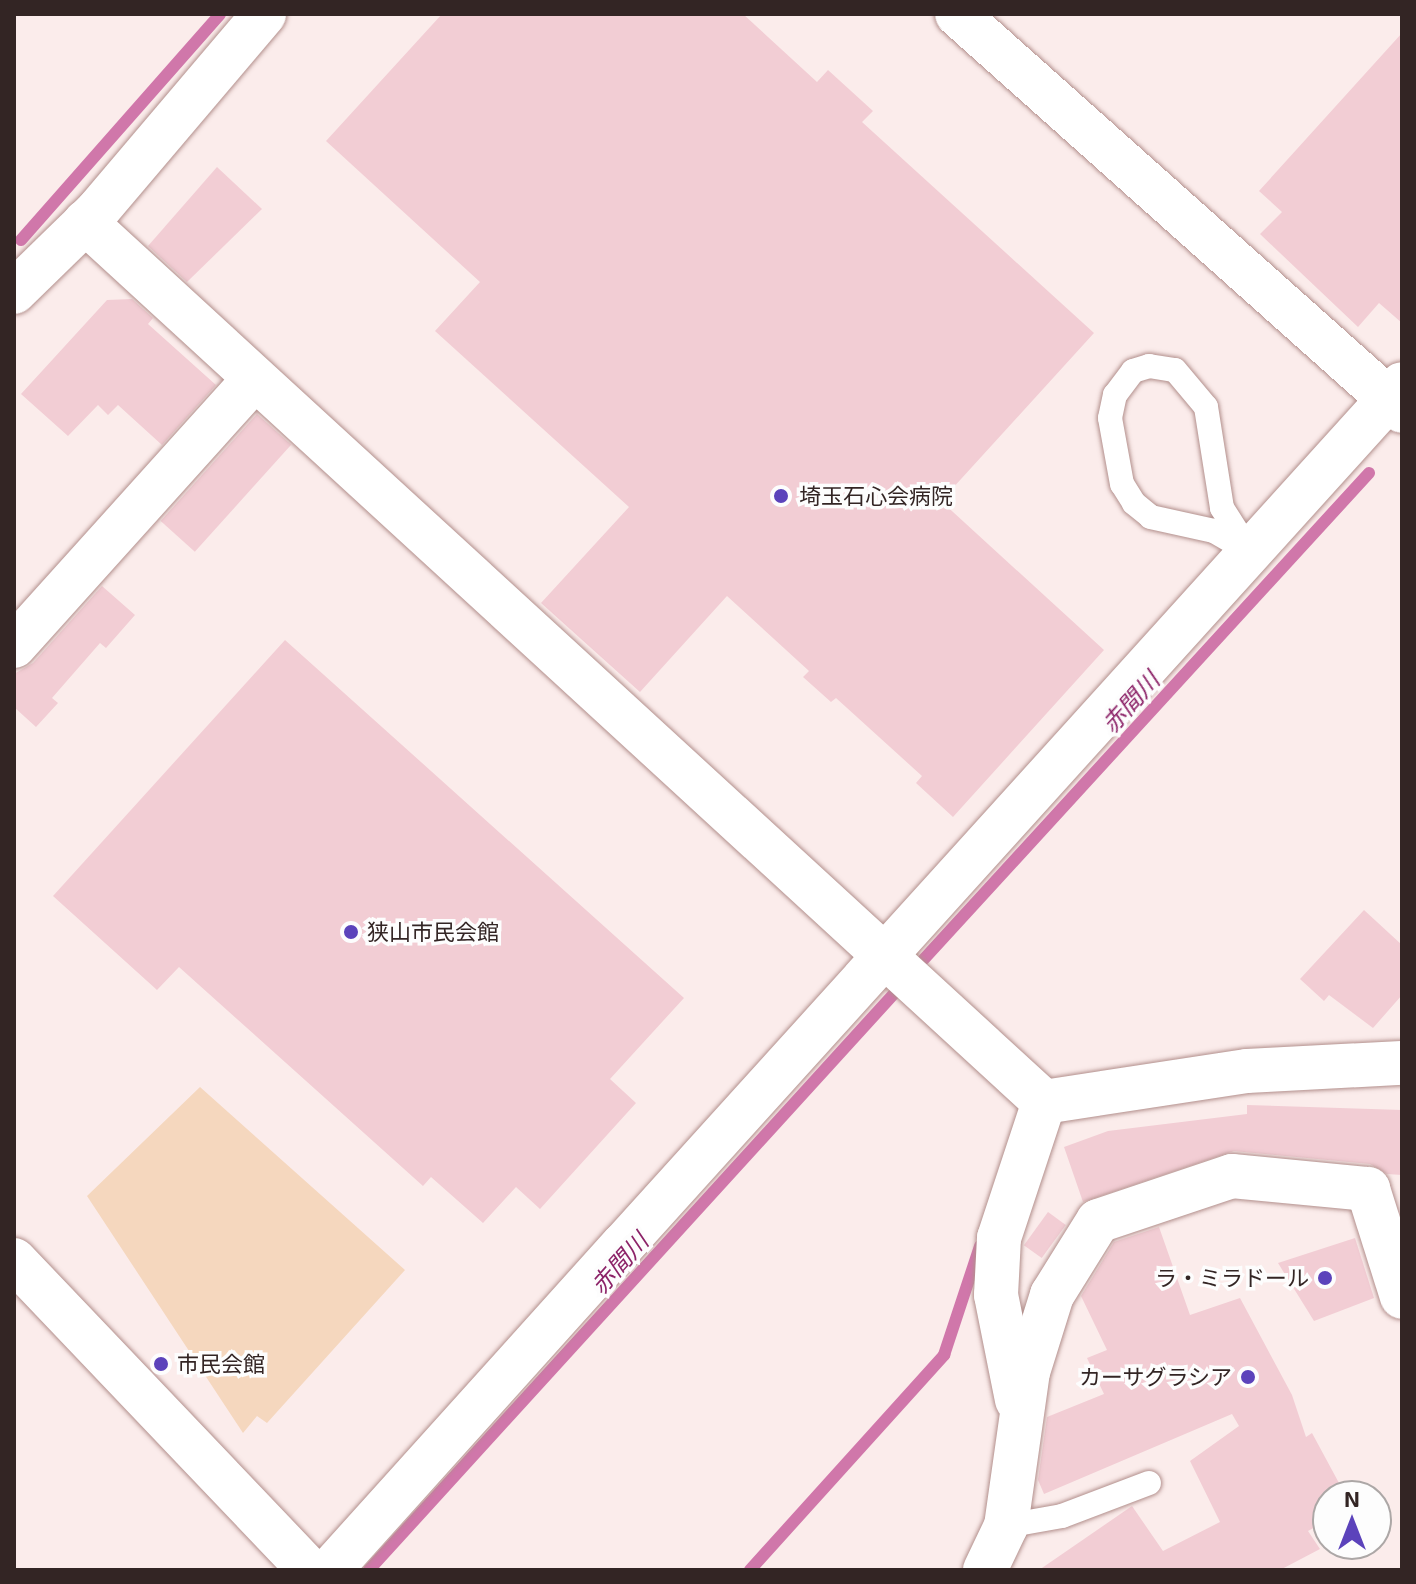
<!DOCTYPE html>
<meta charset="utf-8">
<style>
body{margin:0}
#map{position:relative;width:1416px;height:1584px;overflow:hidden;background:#fbeceb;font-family:"Exo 2","Noto Sans JP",sans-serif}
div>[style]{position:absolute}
.green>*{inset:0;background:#f5d7be}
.stream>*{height:12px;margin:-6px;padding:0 6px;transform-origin:6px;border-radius:6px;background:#d077aa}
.building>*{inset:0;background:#f2cdd4;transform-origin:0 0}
.roads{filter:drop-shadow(0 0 2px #b28f8c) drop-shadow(0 0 2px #b28f8c)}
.lane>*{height:24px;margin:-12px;padding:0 12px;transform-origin:12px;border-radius:12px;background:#fff}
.street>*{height:44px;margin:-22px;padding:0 22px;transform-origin:22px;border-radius:22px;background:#fff}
.secondary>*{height:44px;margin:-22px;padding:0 22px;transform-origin:22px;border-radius:22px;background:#fff}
.dots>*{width:22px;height:22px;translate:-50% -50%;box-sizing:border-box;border:4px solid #fdfdfd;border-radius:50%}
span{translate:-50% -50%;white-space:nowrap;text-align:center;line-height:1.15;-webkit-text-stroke:7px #fdfdfd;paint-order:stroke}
.poi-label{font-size:22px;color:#332524}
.left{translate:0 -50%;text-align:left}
.right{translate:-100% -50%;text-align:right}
.water-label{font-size:24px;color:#8c2368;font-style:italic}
.frame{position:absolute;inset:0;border:16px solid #332524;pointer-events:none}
.north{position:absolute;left:1312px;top:1480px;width:80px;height:80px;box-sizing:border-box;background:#fdfdfd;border:2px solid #aca7a6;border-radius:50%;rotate:0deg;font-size:22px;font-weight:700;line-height:32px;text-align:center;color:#332524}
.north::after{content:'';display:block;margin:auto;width:28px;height:36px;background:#5c43bb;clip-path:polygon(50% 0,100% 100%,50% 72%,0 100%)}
</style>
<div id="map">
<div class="green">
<div style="clip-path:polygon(200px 1087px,405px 1270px,267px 1423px,257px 1416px,243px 1433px,87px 1196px)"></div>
</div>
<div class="stream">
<div style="left:21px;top:240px;width:301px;rotate:-48.6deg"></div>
<div style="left:924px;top:959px;width:659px;rotate:-47.52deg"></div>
<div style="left:369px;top:1570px;width:790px;rotate:-47.67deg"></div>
<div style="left:750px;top:1570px;width:290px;rotate:-47.9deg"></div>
<div style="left:944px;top:1355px;width:115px;rotate:-71.7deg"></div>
</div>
<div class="building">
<div style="clip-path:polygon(442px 14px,743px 14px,817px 82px,828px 70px,873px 111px,862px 122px,1094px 333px,941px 501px,1104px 650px,953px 817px,916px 783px,922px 776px,836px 698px,831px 702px,803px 677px,809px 671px,727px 596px,640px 692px,541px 603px,629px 507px,435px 331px,480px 282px,326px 141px)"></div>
<div style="clip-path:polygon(1402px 33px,1402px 323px,1379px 303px,1358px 327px,1260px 234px,1282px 212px,1259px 191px)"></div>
<div style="clip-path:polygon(217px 167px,262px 209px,187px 282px,148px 246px)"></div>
<div style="clip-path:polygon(132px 299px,153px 318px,148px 324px,216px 385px,162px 445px,118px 405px,108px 415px,98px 405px,68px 436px,21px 394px,107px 300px)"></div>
<div style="left:257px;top:414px;width:46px;height:144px;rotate:42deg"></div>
<div style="clip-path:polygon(102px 586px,135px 615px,106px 648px,100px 643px,52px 698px,58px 703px,36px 727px,14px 707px,14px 674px,33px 663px)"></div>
<div style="clip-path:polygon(285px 640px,684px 998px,610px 1079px,636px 1103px,540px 1209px,516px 1187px,483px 1223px,431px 1177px,423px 1186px,179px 967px,157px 990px,53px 896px)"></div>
<div style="clip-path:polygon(1364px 910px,1402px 945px,1402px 995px,1373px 1028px,1329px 995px,1324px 1001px,1300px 979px)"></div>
<div style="clip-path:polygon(1247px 1105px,1402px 1110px,1402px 1175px,1387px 1174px,1370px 1164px,1234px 1151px,1083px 1202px,1064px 1147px,1108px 1131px,1247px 1114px)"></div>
<div style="left:1048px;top:1212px;width:22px;height:41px;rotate:36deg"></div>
<div style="clip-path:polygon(1159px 1227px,1190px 1315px,1240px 1298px,1292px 1395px,1306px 1437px,1312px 1433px,1346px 1496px,1328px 1496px,1328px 1520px,1308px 1531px,1320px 1549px,1280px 1570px,1039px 1570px,1132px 1506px,1163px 1551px,1220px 1522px,1190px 1461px,1239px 1426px,1232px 1414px,1044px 1494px,1038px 1480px,1047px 1417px,1104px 1394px,1087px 1358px,1107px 1350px,1081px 1296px,1114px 1242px)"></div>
<div style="clip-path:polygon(1355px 1238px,1374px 1298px,1314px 1321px,1278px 1263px)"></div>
</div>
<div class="roads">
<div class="lane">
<div style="left:1149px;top:366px;width:26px;rotate:9deg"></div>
<div style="left:1175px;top:370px;width:48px;rotate:50deg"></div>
<div style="left:1206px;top:407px;width:102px;rotate:81deg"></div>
<div style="left:1222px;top:508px;width:52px;rotate:57.5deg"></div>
<div style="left:1250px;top:552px;width:42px;rotate:-149.7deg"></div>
<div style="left:1214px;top:531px;width:65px;rotate:-167.5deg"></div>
<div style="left:1151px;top:517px;width:22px;rotate:-141deg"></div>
<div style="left:1134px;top:503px;width:22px;rotate:-122deg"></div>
<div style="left:1122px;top:484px;width:67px;rotate:-100.3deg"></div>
<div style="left:1110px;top:418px;width:24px;rotate:-78deg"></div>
<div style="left:1115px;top:395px;width:30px;rotate:-53deg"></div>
<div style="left:1133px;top:371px;width:17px;rotate:-17deg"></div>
<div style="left:1006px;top:1526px;width:57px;rotate:-10.1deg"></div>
<div style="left:1062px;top:1516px;width:93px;rotate:-20.8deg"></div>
</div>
<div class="street">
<div style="left:957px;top:14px;width:596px;rotate:41.74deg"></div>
<div style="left:85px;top:222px;width:1302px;rotate:42.54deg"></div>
<div style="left:1044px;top:1102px;width:205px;rotate:-8.7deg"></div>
<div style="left:1247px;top:1071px;width:155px;rotate:-3deg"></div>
<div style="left:14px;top:292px;width:117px;rotate:-44.3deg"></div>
<div style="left:98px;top:210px;width:257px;rotate:-49.7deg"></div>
<div style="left:14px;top:646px;width:357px;rotate:-48deg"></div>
<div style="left:623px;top:1245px;width:1161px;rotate:-47.86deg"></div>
<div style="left:1017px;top:1400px;width:107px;rotate:-101.3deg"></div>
<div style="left:996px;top:1295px;width:57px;rotate:-87deg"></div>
<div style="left:999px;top:1238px;width:143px;rotate:-71.7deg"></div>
<div style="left:985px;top:1570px;width:49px;rotate:-64.5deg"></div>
<div style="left:1006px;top:1526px;width:156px;rotate:-81.9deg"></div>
<div style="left:1028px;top:1372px;width:81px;rotate:-72.7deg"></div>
<div style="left:1052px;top:1295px;width:87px;rotate:-58.1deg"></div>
<div style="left:1098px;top:1221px;width:141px;rotate:-18.6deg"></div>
<div style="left:1232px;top:1176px;width:137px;rotate:5.5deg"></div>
<div style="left:1368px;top:1189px;width:113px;rotate:72.5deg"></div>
</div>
<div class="secondary">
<div style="left:14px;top:1260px;width:428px;rotate:46.4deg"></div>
<div style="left:330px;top:1570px;width:438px;rotate:-48deg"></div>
</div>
</div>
<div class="dots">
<div style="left:781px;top:496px;background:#5c43bb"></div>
<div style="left:351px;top:932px;background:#5c43bb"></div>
<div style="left:1325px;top:1278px;background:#5c43bb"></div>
<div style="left:161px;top:1364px;background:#5c43bb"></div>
<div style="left:1248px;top:1377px;background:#5c43bb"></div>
</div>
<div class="poi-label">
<span class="left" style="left:799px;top:496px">埼玉石心会病院</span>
<span class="left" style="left:367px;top:932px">狭山市民会館</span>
<span class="right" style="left:1309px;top:1278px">ラ・ミラドール</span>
<span class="left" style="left:177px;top:1364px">市民会館</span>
<span class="right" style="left:1232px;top:1377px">カーサグラシア</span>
</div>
<div class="water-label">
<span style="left:1130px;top:702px;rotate:-48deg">赤間川</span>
<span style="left:619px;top:1263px;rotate:-48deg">赤間川</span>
</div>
<div class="frame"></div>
<div class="north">N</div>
</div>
